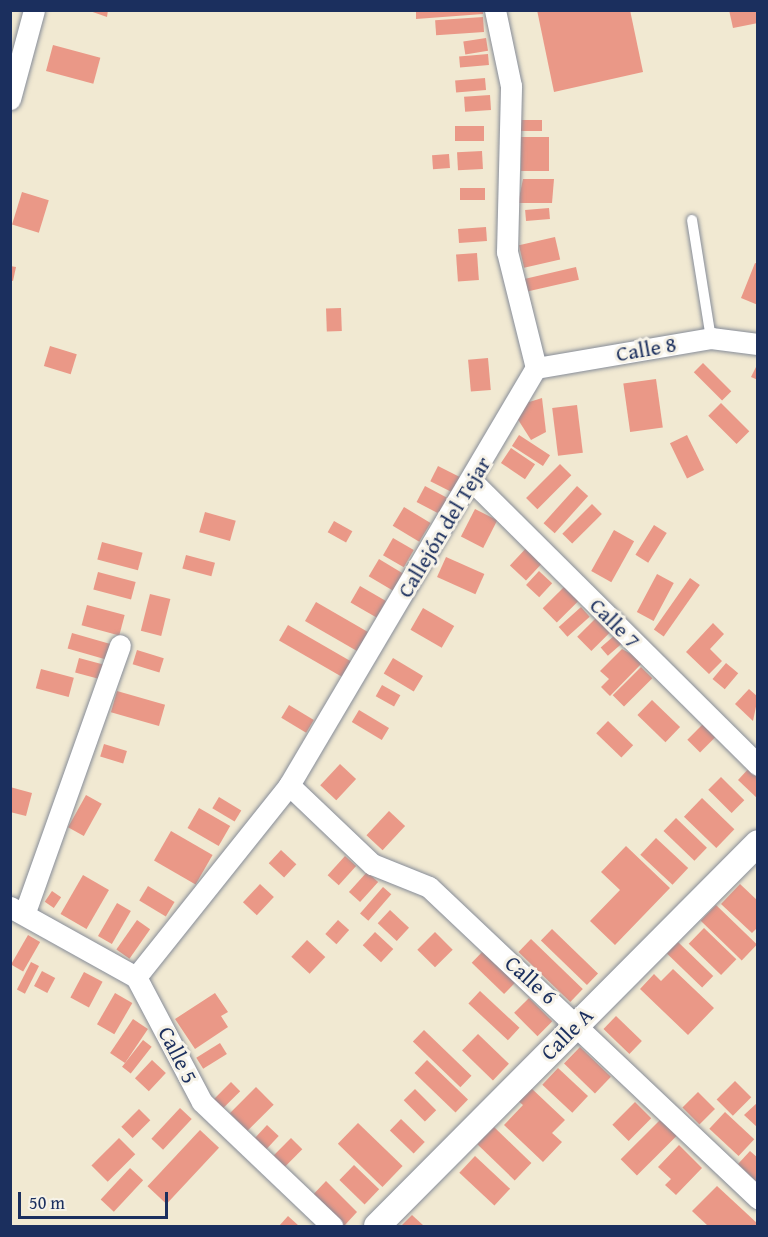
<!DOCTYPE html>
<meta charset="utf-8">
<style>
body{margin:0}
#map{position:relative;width:768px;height:1237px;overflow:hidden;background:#f1e9d2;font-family:"Gentium Book Plus",serif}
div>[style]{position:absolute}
.building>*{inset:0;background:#ea9887;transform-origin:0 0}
.roads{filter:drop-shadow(0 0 2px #868c98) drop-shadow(0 0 2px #868c98)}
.service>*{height:10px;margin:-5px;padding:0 5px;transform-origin:5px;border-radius:5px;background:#fff}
.minor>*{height:21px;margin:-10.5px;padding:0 10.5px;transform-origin:10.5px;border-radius:10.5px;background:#fff}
.tertiary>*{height:26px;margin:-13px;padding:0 13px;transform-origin:13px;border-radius:13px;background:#fff}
span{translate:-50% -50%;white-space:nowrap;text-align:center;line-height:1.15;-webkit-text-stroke:6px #f7f3e8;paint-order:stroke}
.street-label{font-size:22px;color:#1b2f5e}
.frame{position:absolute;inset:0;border:12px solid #1b2f5e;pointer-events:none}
.scale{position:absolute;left:18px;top:1192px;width:150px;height:27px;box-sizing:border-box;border:3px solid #1b2f5e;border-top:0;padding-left:8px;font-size:18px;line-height:21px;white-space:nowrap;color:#1b2f5e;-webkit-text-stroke:4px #f7f3e8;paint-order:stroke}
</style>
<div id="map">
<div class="building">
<div style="clip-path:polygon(87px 10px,108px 10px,107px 17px)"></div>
<div style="clip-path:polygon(416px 10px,483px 10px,483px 14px,416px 19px)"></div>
<div style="clip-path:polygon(537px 10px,630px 10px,643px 72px,554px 92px)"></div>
<div style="clip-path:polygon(729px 10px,758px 10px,758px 23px,733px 28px)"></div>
<div style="left:483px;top:17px;width:15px;height:48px;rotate:86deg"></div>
<div style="left:486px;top:38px;width:13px;height:23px;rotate:81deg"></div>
<div style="left:53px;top:45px;width:49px;height:27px;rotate:15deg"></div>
<div style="left:488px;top:54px;width:11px;height:29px;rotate:85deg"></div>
<div style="left:485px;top:78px;width:12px;height:30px;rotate:85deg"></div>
<div style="left:490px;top:95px;width:15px;height:26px;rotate:86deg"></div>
<div style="left:542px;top:120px;width:11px;height:22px;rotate:90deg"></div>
<div style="left:484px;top:126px;width:15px;height:29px;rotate:90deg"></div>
<div style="left:521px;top:137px;width:28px;height:34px"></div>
<div style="left:482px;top:151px;width:18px;height:25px;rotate:87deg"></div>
<div style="left:449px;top:154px;width:14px;height:17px;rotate:86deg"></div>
<div style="clip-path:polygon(523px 179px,554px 179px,552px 203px,518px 203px)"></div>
<div style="left:485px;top:188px;width:12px;height:25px;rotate:90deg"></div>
<div style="left:22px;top:192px;width:28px;height:34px;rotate:17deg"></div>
<div style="left:549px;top:208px;width:11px;height:24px;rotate:85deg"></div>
<div style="left:486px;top:227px;width:14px;height:28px;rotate:86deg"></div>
<div style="left:555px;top:237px;width:23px;height:37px;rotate:77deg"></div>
<div style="left:477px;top:253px;width:27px;height:21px;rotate:86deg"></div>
<div style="clip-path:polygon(755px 263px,758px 264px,758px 305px,741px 298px)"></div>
<div style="clip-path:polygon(10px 266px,16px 267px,13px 281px,10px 280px)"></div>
<div style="left:576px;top:267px;width:13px;height:53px;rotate:77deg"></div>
<div style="left:341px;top:308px;width:23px;height:15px;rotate:88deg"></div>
<div style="left:50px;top:346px;width:28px;height:21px;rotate:17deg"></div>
<div style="left:488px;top:358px;width:32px;height:20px;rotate:85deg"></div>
<div style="left:703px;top:363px;width:40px;height:13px;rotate:45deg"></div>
<div style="clip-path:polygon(758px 363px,758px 380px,751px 377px)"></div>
<div style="left:656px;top:379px;width:49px;height:33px;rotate:82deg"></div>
<div style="clip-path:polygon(542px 398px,546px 432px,531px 440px,517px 418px,526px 403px)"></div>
<div style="left:721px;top:403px;width:40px;height:18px;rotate:45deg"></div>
<div style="left:577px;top:405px;width:48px;height:25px;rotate:83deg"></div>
<div style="left:519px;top:435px;width:37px;height:13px;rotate:33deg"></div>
<div style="left:687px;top:435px;width:39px;height:19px;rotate:64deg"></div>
<div style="left:511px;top:448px;width:29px;height:18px;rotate:34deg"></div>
<div style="left:560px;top:464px;width:16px;height:48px;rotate:45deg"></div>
<div style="left:438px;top:466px;width:25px;height:17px;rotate:27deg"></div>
<div style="left:425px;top:486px;width:26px;height:18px;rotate:28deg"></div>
<div style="left:577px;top:486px;width:15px;height:50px;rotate:42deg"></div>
<div style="left:592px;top:504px;width:14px;height:42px;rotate:45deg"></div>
<div style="left:404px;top:507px;width:31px;height:22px;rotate:31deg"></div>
<div style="left:475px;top:509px;width:25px;height:31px;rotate:27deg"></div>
<div style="left:205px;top:512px;width:32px;height:21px;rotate:16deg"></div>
<div style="left:334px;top:521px;width:21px;height:13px;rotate:29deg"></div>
<div style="left:654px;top:525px;width:15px;height:35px;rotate:32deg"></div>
<div style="left:614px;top:530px;width:23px;height:47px;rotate:29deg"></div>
<div style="left:393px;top:538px;width:24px;height:20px;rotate:30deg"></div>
<div style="left:102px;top:542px;width:42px;height:18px;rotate:15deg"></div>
<div style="left:529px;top:545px;width:22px;height:28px;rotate:43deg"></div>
<div style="left:186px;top:555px;width:30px;height:14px;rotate:15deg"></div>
<div style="left:446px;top:557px;width:42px;height:22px;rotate:24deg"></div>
<div style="left:379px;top:559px;width:29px;height:20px;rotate:31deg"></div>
<div style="left:539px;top:571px;width:18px;height:19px;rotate:43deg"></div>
<div style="left:98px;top:572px;width:39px;height:18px;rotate:15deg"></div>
<div style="left:657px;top:574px;width:19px;height:43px;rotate:28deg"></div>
<div style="left:690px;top:578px;width:12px;height:63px;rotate:35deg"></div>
<div style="left:566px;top:585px;width:20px;height:33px;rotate:45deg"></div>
<div style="left:360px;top:586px;width:30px;height:19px;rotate:30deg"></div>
<div style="left:150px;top:594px;width:21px;height:38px;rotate:14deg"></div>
<div style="left:316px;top:602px;width:60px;height:22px;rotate:30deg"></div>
<div style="left:87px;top:605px;width:39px;height:21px;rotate:15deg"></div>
<div style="left:581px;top:607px;width:13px;height:30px;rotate:48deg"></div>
<div style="left:423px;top:608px;width:36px;height:25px;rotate:30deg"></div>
<div style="left:597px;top:617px;width:20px;height:28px;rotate:45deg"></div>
<div style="clip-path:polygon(713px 623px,724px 634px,710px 649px,722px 661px,709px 674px,686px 652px)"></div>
<div style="left:288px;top:625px;width:75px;height:18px;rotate:30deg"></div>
<div style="left:72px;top:633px;width:40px;height:16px;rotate:16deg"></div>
<div style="left:615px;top:635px;width:11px;height:19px;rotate:49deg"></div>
<div style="clip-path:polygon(622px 649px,644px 661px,610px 696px,601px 687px,609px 679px,600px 671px)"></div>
<div style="left:137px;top:650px;width:28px;height:15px;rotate:17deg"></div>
<div style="left:79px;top:658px;width:27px;height:15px;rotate:15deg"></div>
<div style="left:393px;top:658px;width:35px;height:18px;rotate:31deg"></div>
<div style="left:726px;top:663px;width:16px;height:21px;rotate:40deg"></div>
<div style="left:641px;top:667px;width:16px;height:40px;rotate:45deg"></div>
<div style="left:41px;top:669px;width:34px;height:20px;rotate:15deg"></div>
<div style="left:382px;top:685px;width:21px;height:13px;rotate:29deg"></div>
<div style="clip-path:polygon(749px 689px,758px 697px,753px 721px,735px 704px)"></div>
<div style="left:117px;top:691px;width:50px;height:22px;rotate:16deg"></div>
<div style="left:652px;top:700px;width:39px;height:21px;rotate:44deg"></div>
<div style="left:289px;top:705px;width:29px;height:15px;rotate:31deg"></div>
<div style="left:359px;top:710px;width:35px;height:14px;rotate:31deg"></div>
<div style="left:608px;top:721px;width:35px;height:17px;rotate:44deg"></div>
<div style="left:705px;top:722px;width:18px;height:25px;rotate:45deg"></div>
<div style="left:104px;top:744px;width:24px;height:13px;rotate:17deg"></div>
<div style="left:340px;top:764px;width:22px;height:29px;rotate:43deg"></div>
<div style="clip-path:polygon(751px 766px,758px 772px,758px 799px,738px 780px)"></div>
<div style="left:721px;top:777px;width:33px;height:18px;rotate:45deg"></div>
<div style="clip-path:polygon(10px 787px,32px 793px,26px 816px,10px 812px)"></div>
<div style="left:86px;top:795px;width:18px;height:37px;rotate:29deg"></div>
<div style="left:219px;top:797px;width:26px;height:13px;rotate:31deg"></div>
<div style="left:702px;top:798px;width:45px;height:26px;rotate:44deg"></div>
<div style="left:199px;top:808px;width:36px;height:23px;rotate:30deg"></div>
<div style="left:389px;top:811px;width:22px;height:33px;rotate:43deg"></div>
<div style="left:676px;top:818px;width:43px;height:18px;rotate:44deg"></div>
<div style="left:171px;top:831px;width:48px;height:34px;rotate:30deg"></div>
<div style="left:656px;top:838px;width:44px;height:23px;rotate:43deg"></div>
<div style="clip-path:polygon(626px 846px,670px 888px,615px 945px,590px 921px,620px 890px,601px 872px)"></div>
<div style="left:281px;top:850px;width:21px;height:18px;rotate:43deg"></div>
<div style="left:345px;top:856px;width:15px;height:26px;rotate:42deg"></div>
<div style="left:367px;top:872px;width:15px;height:27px;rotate:42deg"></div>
<div style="left:83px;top:875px;width:30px;height:45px;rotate:30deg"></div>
<div style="left:260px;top:884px;width:19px;height:25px;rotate:43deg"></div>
<div style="clip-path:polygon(740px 884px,758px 901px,758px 927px,752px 933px,721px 904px)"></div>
<div style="left:148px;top:886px;width:31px;height:17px;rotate:31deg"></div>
<div style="left:383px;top:887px;width:11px;height:35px;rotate:41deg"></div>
<div style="left:52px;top:891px;width:11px;height:13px;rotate:34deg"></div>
<div style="left:117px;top:903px;width:16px;height:38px;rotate:30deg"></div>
<div style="left:716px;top:905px;width:57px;height:22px;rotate:44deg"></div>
<div style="left:390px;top:910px;width:26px;height:18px;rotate:43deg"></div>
<div style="left:137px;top:920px;width:16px;height:36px;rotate:35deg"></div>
<div style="left:338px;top:920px;width:15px;height:19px;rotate:42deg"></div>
<div style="left:704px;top:928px;width:45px;height:22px;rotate:44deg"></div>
<div style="left:552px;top:929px;width:64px;height:16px;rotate:44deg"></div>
<div style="left:375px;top:932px;width:25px;height:18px;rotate:43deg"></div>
<div style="left:435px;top:932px;width:25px;height:25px;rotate:45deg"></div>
<div style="left:28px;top:935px;width:14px;height:34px;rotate:30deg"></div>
<div style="left:531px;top:939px;width:72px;height:18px;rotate:44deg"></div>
<div style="left:307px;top:940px;width:25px;height:23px;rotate:43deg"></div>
<div style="left:678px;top:942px;width:49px;height:16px;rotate:44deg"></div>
<div style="left:487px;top:947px;width:45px;height:22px;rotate:44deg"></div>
<div style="left:31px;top:962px;width:9px;height:31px;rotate:27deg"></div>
<div style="clip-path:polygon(673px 969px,714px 1008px,688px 1035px,640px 989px,654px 974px,661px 981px)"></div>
<div style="left:42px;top:971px;width:15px;height:17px;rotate:28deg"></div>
<div style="left:84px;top:972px;width:21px;height:29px;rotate:28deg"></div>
<div style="left:480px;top:991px;width:54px;height:17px;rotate:43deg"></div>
<div style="left:115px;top:993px;width:20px;height:36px;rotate:30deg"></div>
<div style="clip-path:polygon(215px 993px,228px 1012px,221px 1016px,228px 1027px,195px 1049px,175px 1019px)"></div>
<div style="left:529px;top:998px;width:33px;height:21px;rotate:45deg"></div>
<div style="left:616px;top:1016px;width:36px;height:18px;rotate:44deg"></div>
<div style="left:133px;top:1019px;width:18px;height:41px;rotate:34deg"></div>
<div style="left:424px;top:1030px;width:66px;height:16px;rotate:44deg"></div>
<div style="left:478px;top:1034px;width:43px;height:23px;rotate:44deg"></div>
<div style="left:143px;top:1040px;width:11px;height:34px;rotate:38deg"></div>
<div style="left:220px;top:1043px;width:13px;height:28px;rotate:58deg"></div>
<div style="left:580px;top:1047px;width:43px;height:23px;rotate:44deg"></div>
<div style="left:152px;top:1060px;width:19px;height:25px;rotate:43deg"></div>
<div style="left:427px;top:1060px;width:57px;height:18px;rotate:44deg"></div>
<div style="left:558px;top:1068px;width:41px;height:23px;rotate:43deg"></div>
<div style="left:735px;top:1081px;width:23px;height:26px;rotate:45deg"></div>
<div style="left:231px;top:1082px;width:13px;height:25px;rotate:45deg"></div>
<div style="left:256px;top:1087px;width:25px;height:37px;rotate:45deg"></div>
<div style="clip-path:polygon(530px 1087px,565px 1120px,552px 1133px,562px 1142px,543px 1162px,504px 1125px,523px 1105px,517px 1100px)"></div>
<div style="left:415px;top:1089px;width:30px;height:16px;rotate:45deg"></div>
<div style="left:698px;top:1092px;width:24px;height:22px;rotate:45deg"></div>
<div style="left:635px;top:1102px;width:23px;height:32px;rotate:45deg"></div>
<div style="clip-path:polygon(758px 1102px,758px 1128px,744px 1115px)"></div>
<div style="left:180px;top:1108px;width:16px;height:42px;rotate:43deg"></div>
<div style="left:139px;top:1109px;width:16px;height:25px;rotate:45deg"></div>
<div style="left:725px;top:1112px;width:40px;height:23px;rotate:43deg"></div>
<div style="left:401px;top:1119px;width:33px;height:16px;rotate:44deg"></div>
<div style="left:661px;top:1119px;width:23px;height:57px;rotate:45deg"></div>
<div style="left:358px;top:1123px;width:62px;height:29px;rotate:44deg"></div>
<div style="left:267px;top:1125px;width:16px;height:25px;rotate:43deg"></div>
<div style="left:494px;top:1127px;width:52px;height:24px;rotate:44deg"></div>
<div style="left:200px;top:1130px;width:26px;height:77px;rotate:43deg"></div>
<div style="left:119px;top:1138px;width:23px;height:39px;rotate:45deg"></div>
<div style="left:291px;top:1138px;width:16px;height:26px;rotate:45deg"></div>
<div style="clip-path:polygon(679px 1145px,702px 1168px,676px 1195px,665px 1185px,671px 1179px,658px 1167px)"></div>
<div style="clip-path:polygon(750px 1151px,758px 1158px,758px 1183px,738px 1164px)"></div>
<div style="left:475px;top:1156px;width:48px;height:23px;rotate:43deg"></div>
<div style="left:354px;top:1165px;width:35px;height:21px;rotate:44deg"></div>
<div style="left:130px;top:1168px;width:18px;height:43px;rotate:43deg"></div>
<div style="clip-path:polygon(326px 1181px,357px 1212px,344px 1226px,336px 1226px,308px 1200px)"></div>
<div style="clip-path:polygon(717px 1186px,758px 1224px,757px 1226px,708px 1226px,692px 1211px)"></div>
<div style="clip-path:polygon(412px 1215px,424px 1226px,401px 1226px)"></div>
<div style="clip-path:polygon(288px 1216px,299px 1226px,279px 1226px)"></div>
</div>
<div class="roads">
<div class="service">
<div style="left:692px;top:220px;width:120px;rotate:80.9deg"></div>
</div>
<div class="minor">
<div style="left:10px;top:99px;width:92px;rotate:-74.9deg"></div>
<div style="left:536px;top:368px;width:178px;rotate:-9.7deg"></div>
<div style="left:711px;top:338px;width:47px;rotate:7.3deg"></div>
<div style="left:472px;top:481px;width:403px;rotate:44.8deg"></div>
<div style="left:289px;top:785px;width:115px;rotate:43.6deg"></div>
<div style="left:372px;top:864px;width:61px;rotate:22deg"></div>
<div style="left:429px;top:887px;width:453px;rotate:43.4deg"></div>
<div style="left:10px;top:907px;width:144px;rotate:29.1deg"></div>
<div style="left:136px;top:977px;width:141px;rotate:62.2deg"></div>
<div style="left:202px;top:1102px;width:180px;rotate:43.6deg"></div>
<div style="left:25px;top:912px;width:283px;rotate:-70.4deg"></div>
<div style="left:136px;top:977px;width:246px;rotate:-51.4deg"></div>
<div style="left:289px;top:785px;width:485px;rotate:-59.4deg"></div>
<div style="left:536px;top:368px;width:120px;rotate:-104deg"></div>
<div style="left:507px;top:252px;width:166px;rotate:-88.6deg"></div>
<div style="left:511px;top:86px;width:78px;rotate:-101.9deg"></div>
</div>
<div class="tertiary">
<div style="left:377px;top:1226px;width:540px;rotate:-45.15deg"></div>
</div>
</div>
<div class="street-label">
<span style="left:646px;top:349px;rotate:-10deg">Calle 8</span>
<span style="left:444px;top:527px;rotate:-59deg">Callejón del Tejar</span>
<span style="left:615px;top:623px;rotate:45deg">Calle 7</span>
<span style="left:531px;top:980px;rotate:42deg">Calle 6</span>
<span style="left:567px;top:1034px;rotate:-45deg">Calle A</span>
<span style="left:178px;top:1055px;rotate:63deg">Calle 5</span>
</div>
<div class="frame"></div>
<div class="scale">50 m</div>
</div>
